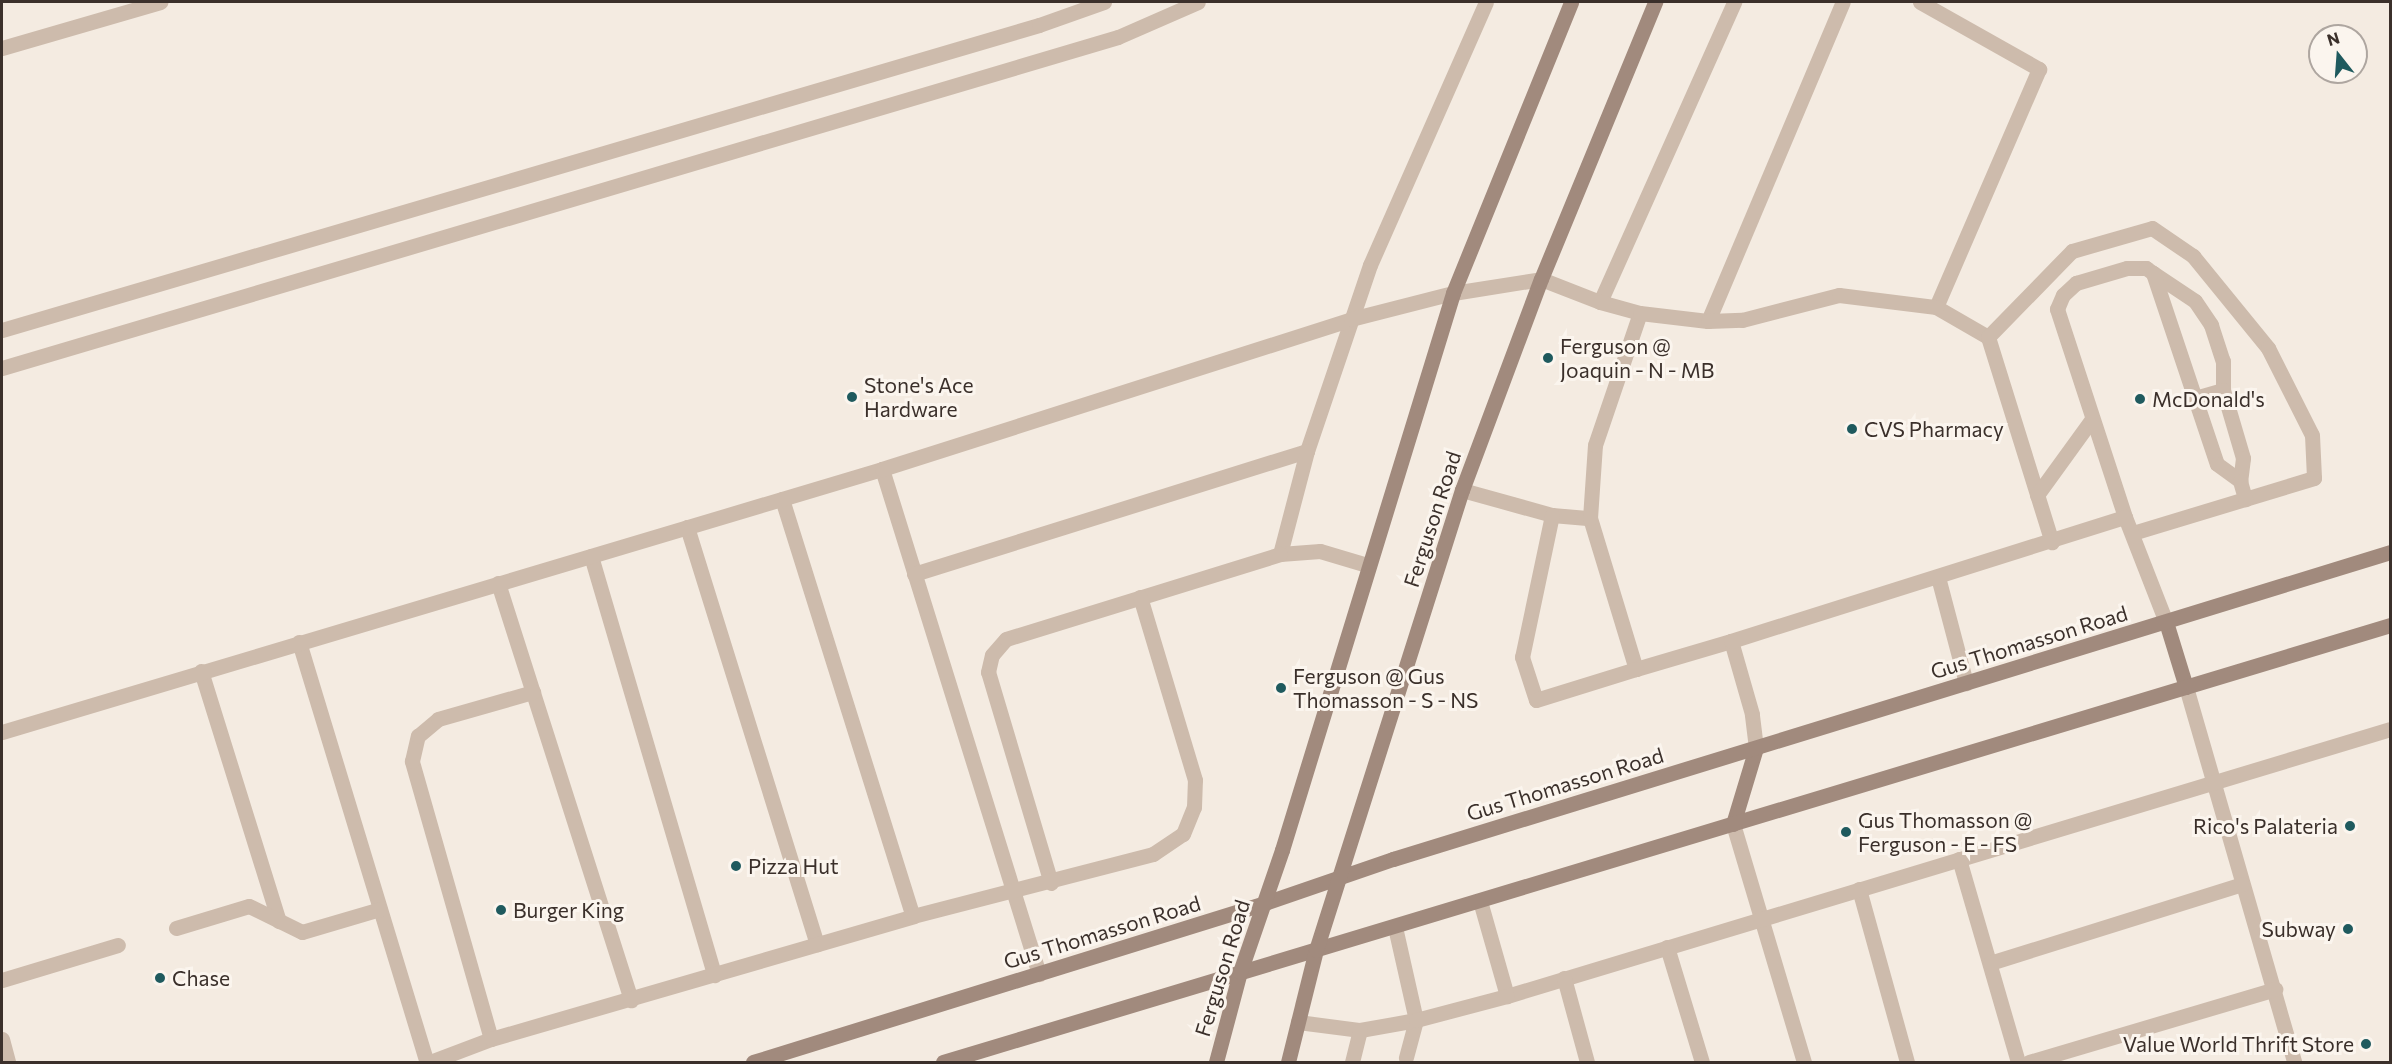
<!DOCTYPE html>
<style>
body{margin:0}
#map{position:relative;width:2392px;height:1064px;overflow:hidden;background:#f4ebe1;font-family:Commissioner,sans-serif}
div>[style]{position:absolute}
.service>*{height:15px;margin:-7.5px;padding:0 7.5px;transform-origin:7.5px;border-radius:7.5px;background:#cdbbac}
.minor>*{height:15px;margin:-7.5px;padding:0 7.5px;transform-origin:7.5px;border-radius:7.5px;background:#cdbbac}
.secondary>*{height:15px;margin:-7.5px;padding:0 7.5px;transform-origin:7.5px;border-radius:7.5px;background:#a18a7d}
.dots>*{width:16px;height:16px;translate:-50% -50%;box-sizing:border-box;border:3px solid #fbf5ee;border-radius:50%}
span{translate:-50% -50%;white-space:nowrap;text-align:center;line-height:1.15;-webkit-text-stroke:6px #fbf5ee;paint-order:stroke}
.poi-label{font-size:21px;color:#3b302b}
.left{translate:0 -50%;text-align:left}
.right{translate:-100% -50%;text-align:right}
.street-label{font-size:21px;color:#3b302b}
.frame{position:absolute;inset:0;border:3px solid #3b302b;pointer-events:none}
.north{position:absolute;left:2308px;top:24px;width:60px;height:60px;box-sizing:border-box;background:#fbf5ee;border:2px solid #aea6a0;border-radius:50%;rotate:343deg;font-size:16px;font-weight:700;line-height:24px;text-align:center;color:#3b302b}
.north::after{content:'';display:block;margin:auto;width:21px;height:27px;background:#1f5a5e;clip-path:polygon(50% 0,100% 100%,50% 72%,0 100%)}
</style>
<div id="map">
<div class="service">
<div style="left:1920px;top:2px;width:137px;rotate:29.4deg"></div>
<div style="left:2039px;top:69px;width:259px;rotate:113.4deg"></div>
<div style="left:1936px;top:307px;width:60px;rotate:30deg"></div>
<div style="left:1988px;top:337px;width:215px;rotate:72.7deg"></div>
<div style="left:2153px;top:273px;width:50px;rotate:33.7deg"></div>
<div style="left:2195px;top:301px;width:29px;rotate:56deg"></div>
<div style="left:2211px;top:325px;width:38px;rotate:72deg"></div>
<div style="left:2223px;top:361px;width:29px;rotate:90deg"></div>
<div style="left:2223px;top:390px;width:71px;rotate:73.6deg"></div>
<div style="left:2243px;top:458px;width:23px;rotate:97deg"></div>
<div style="left:1600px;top:302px;width:329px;rotate:-65.9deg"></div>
<div style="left:1708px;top:321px;width:346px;rotate:-67.1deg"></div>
<div style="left:2px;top:330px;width:1081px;rotate:-16.39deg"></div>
<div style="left:1039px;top:25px;width:69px;rotate:-19.5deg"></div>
<div style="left:1988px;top:337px;width:120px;rotate:-45.7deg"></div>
<div style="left:2072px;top:251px;width:83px;rotate:-16deg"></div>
<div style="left:2152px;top:228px;width:50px;rotate:34.3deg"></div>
<div style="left:2193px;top:256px;width:119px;rotate:50.8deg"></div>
<div style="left:2268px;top:348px;width:97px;rotate:63.2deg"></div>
<div style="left:2312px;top:435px;width:43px;rotate:87.3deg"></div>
<div style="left:2314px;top:478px;width:189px;rotate:163.1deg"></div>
<div style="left:2px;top:368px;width:1164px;rotate:-16.52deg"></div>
<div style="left:1118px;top:37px;width:87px;rotate:-23.6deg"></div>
<div style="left:2195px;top:398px;width:29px;rotate:-16deg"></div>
<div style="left:1307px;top:451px;width:196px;rotate:-71.3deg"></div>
<div style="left:1370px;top:265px;width:287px;rotate:-66.2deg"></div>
<div style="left:882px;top:469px;width:529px;rotate:72.73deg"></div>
<div style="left:1462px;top:490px;width:93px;rotate:15.5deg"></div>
<div style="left:1552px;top:515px;width:38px;rotate:5deg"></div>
<div style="left:1590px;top:518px;width:158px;rotate:73.1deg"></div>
<div style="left:1636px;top:669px;width:99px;rotate:-16.4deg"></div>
<div style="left:2037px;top:495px;width:94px;rotate:-54.1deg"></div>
<div style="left:782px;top:499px;width:437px;rotate:72.6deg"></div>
<div style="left:1552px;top:515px;width:145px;rotate:101.9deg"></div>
<div style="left:1522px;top:657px;width:45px;rotate:72deg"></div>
<div style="left:1536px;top:700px;width:105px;rotate:-17.2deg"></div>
<div style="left:2125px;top:517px;width:219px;rotate:-108.1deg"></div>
<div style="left:2057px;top:309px;width:15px;rotate:-67deg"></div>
<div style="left:2063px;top:295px;width:18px;rotate:-43deg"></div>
<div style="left:2076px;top:283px;width:53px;rotate:-16.4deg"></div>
<div style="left:2127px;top:268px;width:19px"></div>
<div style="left:2146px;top:268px;width:9px;rotate:36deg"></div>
<div style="left:2153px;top:273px;width:201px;rotate:71.5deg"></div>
<div style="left:2217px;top:464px;width:29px;rotate:36deg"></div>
<div style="left:2240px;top:481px;width:19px;rotate:74deg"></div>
<div style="left:1590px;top:518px;width:73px;rotate:-86.1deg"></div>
<div style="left:1595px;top:445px;width:139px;rotate:-71.2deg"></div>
<div style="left:687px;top:527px;width:437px;rotate:72.7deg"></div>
<div style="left:591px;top:556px;width:437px;rotate:73.6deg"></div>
<div style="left:914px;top:574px;width:412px;rotate:-17.4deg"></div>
<div style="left:1307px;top:451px;width:106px;rotate:104.7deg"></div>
<div style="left:1280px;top:554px;width:40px;rotate:-4.3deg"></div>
<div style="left:1320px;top:551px;width:49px;rotate:16.6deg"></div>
<div style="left:1938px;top:577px;width:110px;rotate:75.2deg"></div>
<div style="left:498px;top:583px;width:438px;rotate:72.3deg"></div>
<div style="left:299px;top:642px;width:439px;rotate:73.1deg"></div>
<div style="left:201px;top:671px;width:262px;rotate:72.7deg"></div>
<div style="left:2186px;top:687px;width:390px;rotate:73.9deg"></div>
<div style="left:2px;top:732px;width:918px;rotate:-16.64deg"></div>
<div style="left:882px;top:469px;width:492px;rotate:-17.7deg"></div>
<div style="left:1351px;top:319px;width:105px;rotate:-14.3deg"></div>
<div style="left:1453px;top:293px;width:89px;rotate:-9deg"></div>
<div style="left:1541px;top:279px;width:63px;rotate:21.3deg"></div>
<div style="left:1600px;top:302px;width:41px;rotate:15.4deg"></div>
<div style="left:1640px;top:313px;width:68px;rotate:6.7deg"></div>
<div style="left:1708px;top:321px;width:34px;rotate:-2deg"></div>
<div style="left:1742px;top:320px;width:100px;rotate:-14.5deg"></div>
<div style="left:1839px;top:295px;width:98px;rotate:7.1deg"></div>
<div style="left:1756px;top:748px;width:34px;rotate:-97deg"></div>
<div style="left:1752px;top:714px;width:76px;rotate:-106deg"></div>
<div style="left:1731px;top:641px;width:413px;rotate:-17.5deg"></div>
<div style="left:2125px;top:517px;width:113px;rotate:68.7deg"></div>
<div style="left:1733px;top:824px;width:248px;rotate:73.4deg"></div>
<div style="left:1959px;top:859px;width:211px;rotate:73.8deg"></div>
<div style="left:1051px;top:883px;width:220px;rotate:-106.6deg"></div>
<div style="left:988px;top:672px;width:17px;rotate:-77deg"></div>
<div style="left:992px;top:655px;width:21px;rotate:-49deg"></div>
<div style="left:1006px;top:639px;width:287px;rotate:-17.2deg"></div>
<div style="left:1859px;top:889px;width:180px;rotate:74.5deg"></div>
<div style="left:1480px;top:901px;width:99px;rotate:74.1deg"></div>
<div style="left:1507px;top:996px;width:922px;rotate:-16.82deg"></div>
<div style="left:1395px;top:927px;width:95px;rotate:77.3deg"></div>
<div style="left:1416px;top:1020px;width:39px;rotate:105deg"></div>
<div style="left:176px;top:928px;width:76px;rotate:-16.8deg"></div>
<div style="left:249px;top:906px;width:59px;rotate:26.1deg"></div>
<div style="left:302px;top:932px;width:81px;rotate:-16.4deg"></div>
<div style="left:1667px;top:947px;width:120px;rotate:73.1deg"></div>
<div style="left:1990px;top:963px;width:264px;rotate:-17.4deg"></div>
<div style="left:1564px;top:978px;width:87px;rotate:74.7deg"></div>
<div style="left:2px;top:980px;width:121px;rotate:-16.8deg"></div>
<div style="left:1298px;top:1022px;width:63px;rotate:7.4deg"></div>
<div style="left:1360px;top:1030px;width:57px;rotate:-10.1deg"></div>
<div style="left:1416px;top:1020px;width:94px;rotate:-14.8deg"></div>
<div style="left:2px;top:1039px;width:24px;rotate:75deg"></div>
<div style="left:491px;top:1039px;width:289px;rotate:-105.9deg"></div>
<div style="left:412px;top:761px;width:26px;rotate:-77deg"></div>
<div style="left:418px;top:736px;width:26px;rotate:-40deg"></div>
<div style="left:438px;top:719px;width:99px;rotate:-15.9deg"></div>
<div style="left:430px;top:1062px;width:65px;rotate:-20.7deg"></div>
<div style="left:491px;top:1039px;width:440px;rotate:-16.2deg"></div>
<div style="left:913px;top:916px;width:248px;rotate:-14.5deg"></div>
<div style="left:1153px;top:854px;width:36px;rotate:-34deg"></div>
<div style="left:1183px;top:834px;width:29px;rotate:-68deg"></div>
<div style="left:1194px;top:807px;width:27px;rotate:-88deg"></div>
<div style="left:1195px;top:780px;width:191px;rotate:-106.7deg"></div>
<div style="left:1352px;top:1062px;width:33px;rotate:-76deg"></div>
<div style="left:2029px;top:1062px;width:257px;rotate:-16.5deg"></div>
</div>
<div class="minor">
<div style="left:2px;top:48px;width:165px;rotate:-16.2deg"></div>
</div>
<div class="secondary">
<div style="left:2166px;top:622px;width:68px;rotate:72.9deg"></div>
<div style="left:1733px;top:824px;width:79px;rotate:-73.2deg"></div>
<div style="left:753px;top:1062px;width:533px;rotate:-17.24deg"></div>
<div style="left:1262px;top:904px;width:139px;rotate:-19deg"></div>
<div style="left:1393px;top:859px;width:1043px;rotate:-17.11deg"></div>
<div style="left:943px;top:1062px;width:1512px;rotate:-16.8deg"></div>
<div style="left:1216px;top:1062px;width:93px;rotate:-75.1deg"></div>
<div style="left:1240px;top:972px;width:129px;rotate:-71deg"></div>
<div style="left:1282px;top:850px;width:583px;rotate:-72.93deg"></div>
<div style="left:1453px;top:293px;width:314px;rotate:-67.9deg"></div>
<div style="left:1288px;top:1062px;width:115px;rotate:-76deg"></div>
<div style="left:1316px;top:950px;width:483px;rotate:-72.4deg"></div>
<div style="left:1462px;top:490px;width:225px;rotate:-69.5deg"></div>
<div style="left:1541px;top:279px;width:300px;rotate:-67.6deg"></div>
</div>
<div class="dots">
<div style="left:1548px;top:358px;background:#1f5a5e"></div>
<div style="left:852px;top:397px;background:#1f5a5e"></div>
<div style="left:2140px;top:399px;background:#1f5a5e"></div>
<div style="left:1852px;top:429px;background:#1f5a5e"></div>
<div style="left:1281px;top:688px;background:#1f5a5e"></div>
<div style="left:2350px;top:826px;background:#1f5a5e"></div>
<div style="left:1846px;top:832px;background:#1f5a5e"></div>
<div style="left:736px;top:866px;background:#1f5a5e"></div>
<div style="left:501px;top:910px;background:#1f5a5e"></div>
<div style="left:2348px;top:929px;background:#1f5a5e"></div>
<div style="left:160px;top:978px;background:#1f5a5e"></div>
<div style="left:2366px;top:1044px;background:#1f5a5e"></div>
</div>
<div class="poi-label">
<span class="left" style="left:1560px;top:358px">Ferguson @<br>Joaquin - N - MB</span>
<span class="left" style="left:864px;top:397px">Stone's Ace<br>Hardware</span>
<span class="left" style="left:2152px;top:399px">McDonald's</span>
<span class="left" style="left:1864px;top:429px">CVS Pharmacy</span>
<span class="left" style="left:1293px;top:688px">Ferguson @ Gus<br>Thomasson - S - NS</span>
<span class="left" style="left:1858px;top:832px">Gus Thomasson @<br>Ferguson - E - FS</span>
<span class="right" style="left:2338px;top:826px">Rico's Palateria</span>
<span class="left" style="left:748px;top:866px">Pizza Hut</span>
<span class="left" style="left:513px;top:910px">Burger King</span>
<span class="right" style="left:2336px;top:929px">Subway</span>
<span class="left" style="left:172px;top:978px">Chase</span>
<span class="right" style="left:2354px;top:1044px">Value World Thrift Store</span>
</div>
<div class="street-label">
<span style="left:1432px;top:519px;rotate:-72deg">Ferguson Road</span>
<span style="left:2029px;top:642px;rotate:-17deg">Gus Thomasson Road</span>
<span style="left:1565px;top:784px;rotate:-17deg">Gus Thomasson Road</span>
<span style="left:1102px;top:932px;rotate:-17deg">Gus Thomasson Road</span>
<span style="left:1222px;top:968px;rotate:-73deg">Ferguson Road</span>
</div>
<div class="frame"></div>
<div class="north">N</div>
</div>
